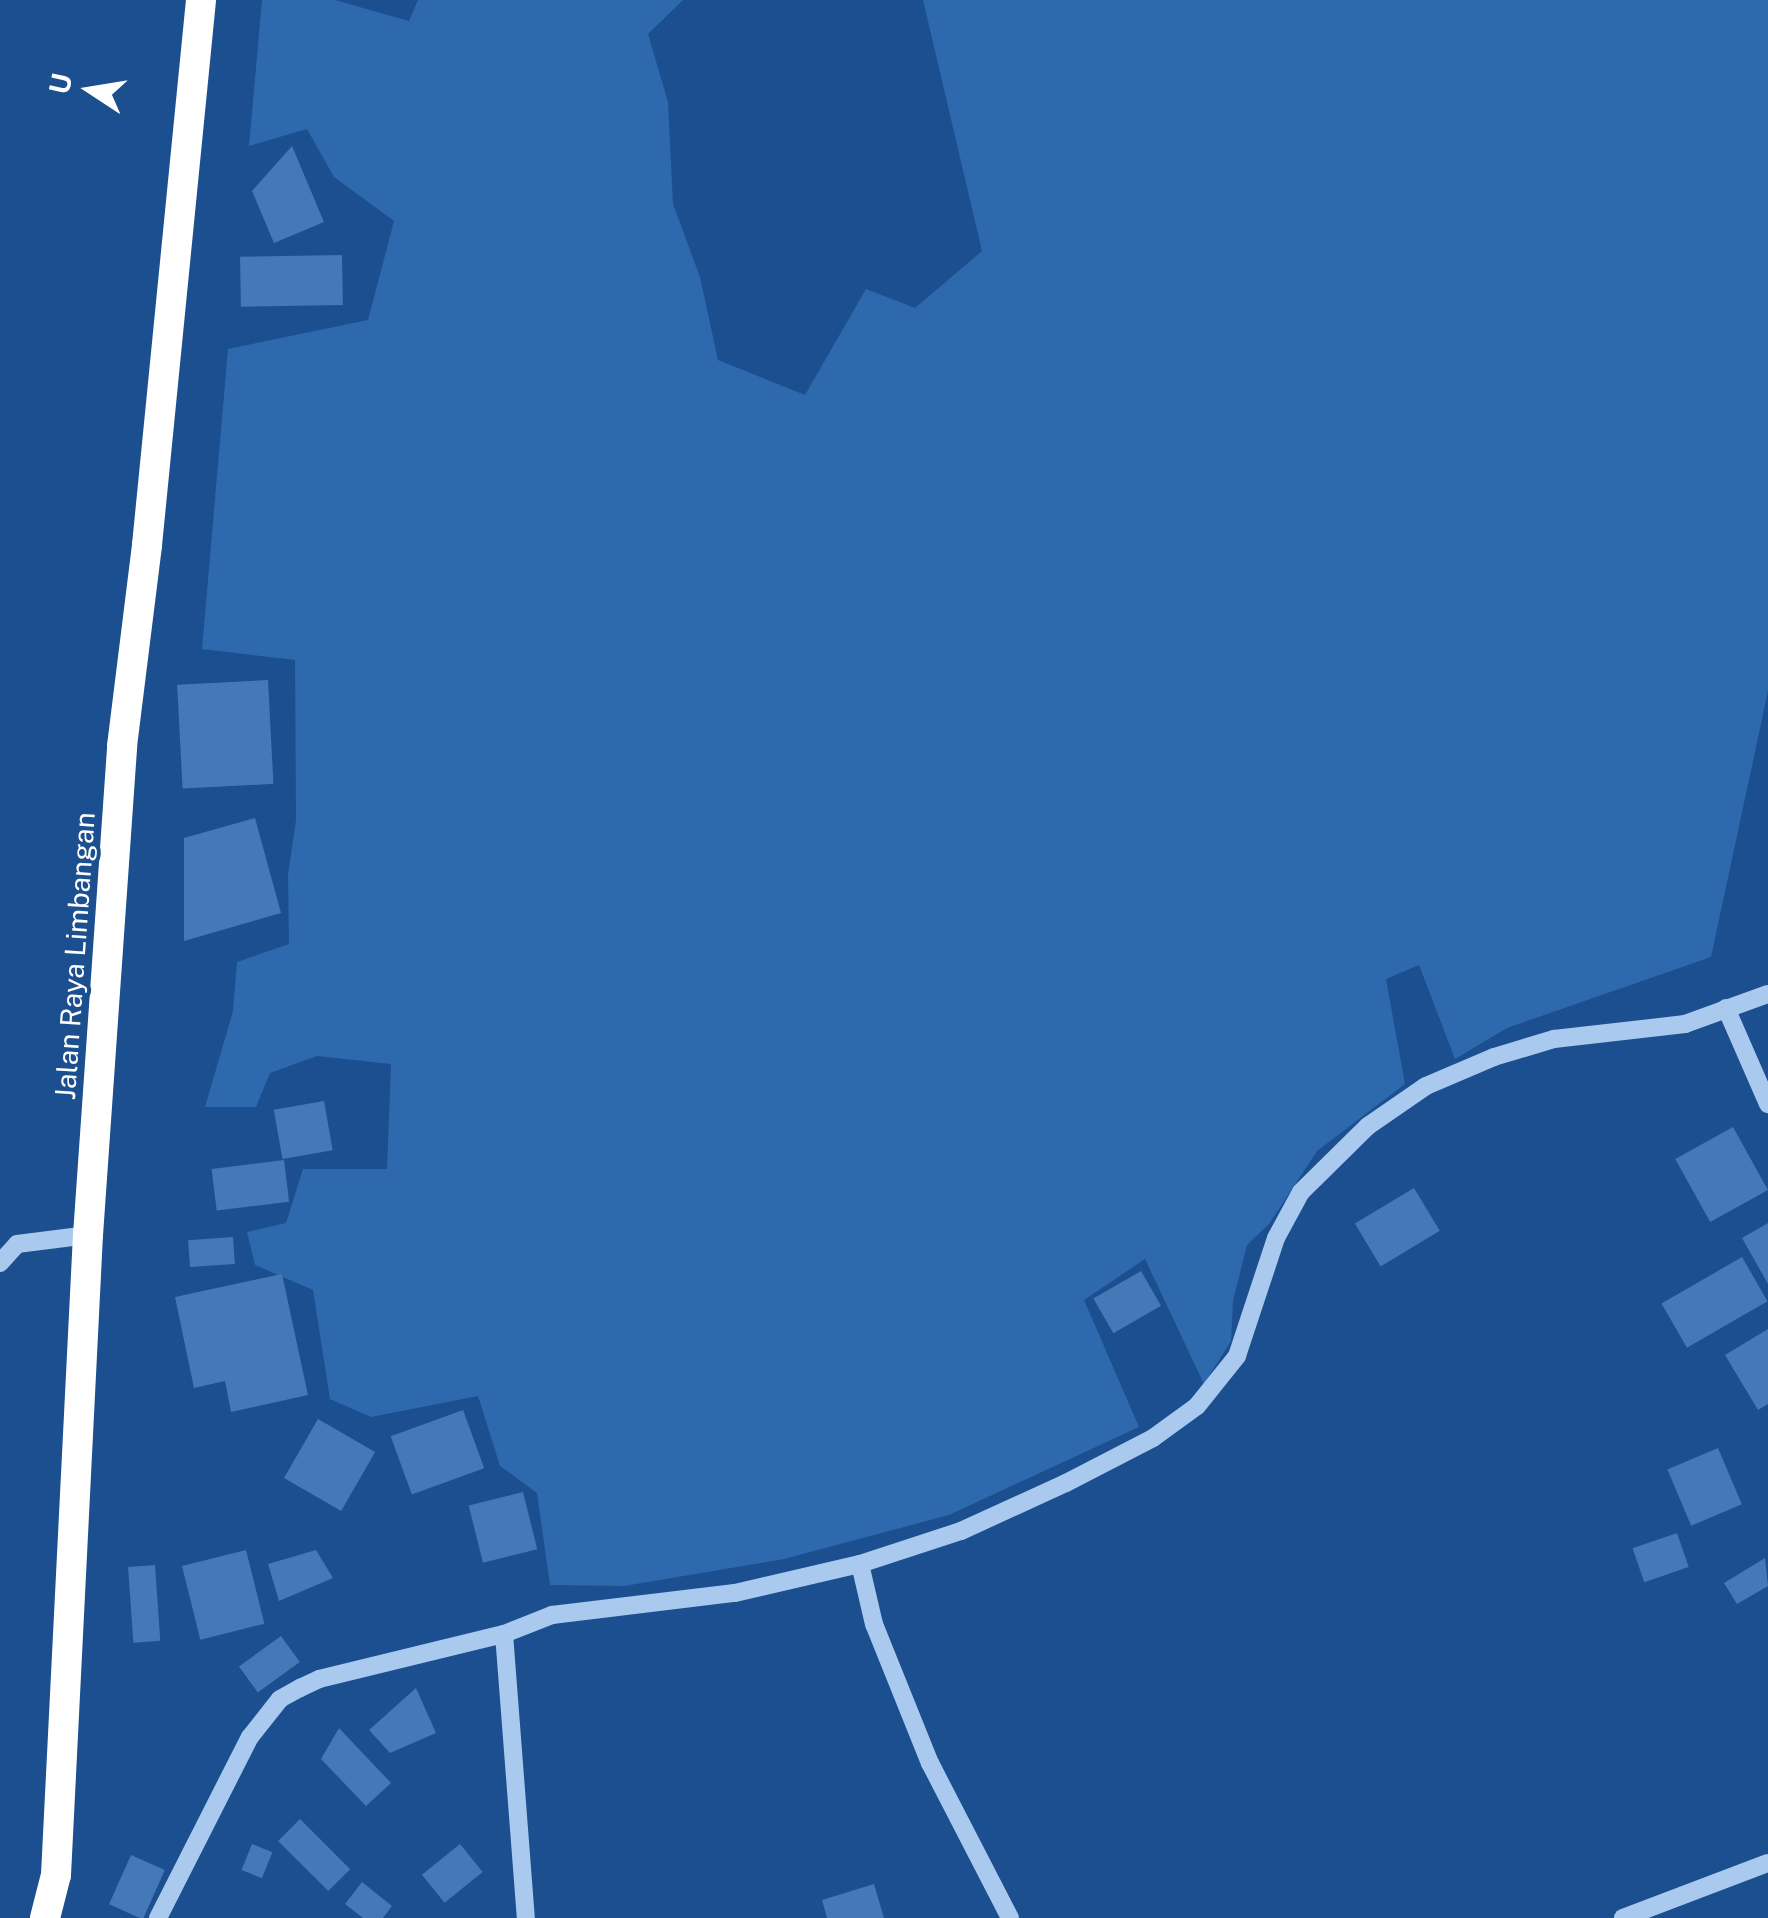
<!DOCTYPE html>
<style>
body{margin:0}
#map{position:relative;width:1768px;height:1918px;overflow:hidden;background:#1b4f8f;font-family:"Public Sans",sans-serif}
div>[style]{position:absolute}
.green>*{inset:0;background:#2e69ad}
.building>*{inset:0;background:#4478b7;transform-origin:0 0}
.minor>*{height:18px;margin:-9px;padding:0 9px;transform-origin:9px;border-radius:9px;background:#a9c9ee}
.highway>*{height:30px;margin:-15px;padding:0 15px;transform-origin:15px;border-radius:15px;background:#fff}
span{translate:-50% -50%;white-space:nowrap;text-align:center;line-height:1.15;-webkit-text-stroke:8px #1b4f8f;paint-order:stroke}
.street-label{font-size:28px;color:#fff}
.north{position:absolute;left:40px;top:40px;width:100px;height:100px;-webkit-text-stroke:8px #1b4f8f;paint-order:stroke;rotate:282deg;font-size:28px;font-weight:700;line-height:40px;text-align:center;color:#fff}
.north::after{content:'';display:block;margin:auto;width:35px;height:45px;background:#fff;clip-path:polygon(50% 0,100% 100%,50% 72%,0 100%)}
</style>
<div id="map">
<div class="green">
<div style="clip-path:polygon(262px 0,335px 0,409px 21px,418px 0,683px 0,648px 34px,668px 102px,673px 204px,700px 277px,718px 360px,805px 395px,866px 289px,915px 308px,982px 251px,923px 0,1768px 0,1768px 691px,1711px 957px,1507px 1028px,1455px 1059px,1419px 965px,1386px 979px,1405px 1084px,1317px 1151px,1269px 1224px,1247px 1245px,1233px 1301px,1231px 1341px,1204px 1384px,1145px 1259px,1084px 1300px,1139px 1427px,949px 1515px,784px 1559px,624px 1586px,550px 1585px,537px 1493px,500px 1466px,478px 1396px,371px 1417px,330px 1399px,313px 1290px,255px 1265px,247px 1232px,286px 1223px,303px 1169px,387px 1169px,391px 1064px,317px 1056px,270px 1073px,256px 1107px,205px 1107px,233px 1011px,237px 962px,289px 944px,288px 875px,296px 820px,295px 660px,202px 649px,228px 349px,368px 320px,394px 221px,334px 177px,307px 129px,249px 146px)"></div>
</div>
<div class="building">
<div style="clip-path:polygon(292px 146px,324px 222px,274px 243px,252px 191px)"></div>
<div style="left:342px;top:255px;width:50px;height:102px;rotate:89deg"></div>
<div style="left:268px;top:680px;width:104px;height:91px;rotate:87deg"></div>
<div style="clip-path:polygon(255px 818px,281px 913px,184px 941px,184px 838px)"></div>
<div style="left:324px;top:1101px;width:50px;height:51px;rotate:80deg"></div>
<div style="left:1733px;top:1127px;width:72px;height:66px;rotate:61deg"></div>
<div style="left:284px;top:1160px;width:42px;height:73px;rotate:83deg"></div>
<div style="left:1414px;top:1188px;width:50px;height:69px;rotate:59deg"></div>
<div style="clip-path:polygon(1768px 1223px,1768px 1284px,1742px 1238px)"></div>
<div style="left:233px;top:1237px;width:27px;height:45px;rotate:86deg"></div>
<div style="left:1742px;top:1257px;width:51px;height:93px;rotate:60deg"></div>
<div style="left:1141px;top:1271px;width:40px;height:55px;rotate:60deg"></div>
<div style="clip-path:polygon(282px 1274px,308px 1395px,231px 1412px,225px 1381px,194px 1388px,175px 1297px)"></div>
<div style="clip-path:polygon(1768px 1329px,1768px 1404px,1758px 1410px,1725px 1355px)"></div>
<div style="left:463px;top:1410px;width:62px;height:77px;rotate:70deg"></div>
<div style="left:318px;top:1419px;width:66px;height:68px;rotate:30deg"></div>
<div style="left:1718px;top:1448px;width:61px;height:55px;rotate:67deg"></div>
<div style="left:523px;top:1492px;width:59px;height:56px;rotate:76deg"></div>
<div style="left:1677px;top:1533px;width:36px;height:47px;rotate:71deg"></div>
<div style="left:246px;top:1550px;width:76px;height:66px;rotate:76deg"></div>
<div style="clip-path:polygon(316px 1550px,333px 1578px,279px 1601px,268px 1564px)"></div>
<div style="clip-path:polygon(1765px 1558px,1768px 1586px,1737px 1604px,1724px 1583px)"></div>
<div style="left:155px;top:1565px;width:76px;height:27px;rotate:86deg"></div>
<div style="left:281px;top:1636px;width:32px;height:52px;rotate:54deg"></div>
<div style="clip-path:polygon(416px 1688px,436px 1733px,390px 1753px,369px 1730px)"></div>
<div style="clip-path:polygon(339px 1728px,391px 1783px,366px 1806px,321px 1759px)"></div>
<div style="left:300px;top:1819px;width:71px;height:31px;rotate:45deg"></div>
<div style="left:252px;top:1844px;width:22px;height:28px;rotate:22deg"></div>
<div style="left:460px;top:1844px;width:36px;height:49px;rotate:51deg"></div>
<div style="left:131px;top:1855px;width:37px;height:54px;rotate:24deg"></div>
<div style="clip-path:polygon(362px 1882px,392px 1906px,383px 1918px,363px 1918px,345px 1904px)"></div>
<div style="clip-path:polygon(874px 1884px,884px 1918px,827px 1918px,822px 1900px)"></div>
</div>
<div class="minor">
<div style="left:1726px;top:1008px;width:105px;rotate:66.4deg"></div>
<div style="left:0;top:1263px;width:25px;rotate:-48deg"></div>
<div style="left:17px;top:1244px;width:72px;rotate:-7.2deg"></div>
<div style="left:860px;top:1564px;width:62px;rotate:76.9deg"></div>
<div style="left:874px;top:1624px;width:150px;rotate:68.1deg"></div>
<div style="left:930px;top:1763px;width:174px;rotate:62.7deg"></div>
<div style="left:504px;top:1634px;width:285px;rotate:85.6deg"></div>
<div style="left:158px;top:1918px;width:203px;rotate:-63.1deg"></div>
<div style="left:250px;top:1737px;width:48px;rotate:-51.7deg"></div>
<div style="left:280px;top:1699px;width:23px;rotate:-29deg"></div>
<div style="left:300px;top:1688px;width:21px;rotate:-25deg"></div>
<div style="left:319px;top:1679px;width:190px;rotate:-13.7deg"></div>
<div style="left:504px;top:1634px;width:52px;rotate:-21.6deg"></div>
<div style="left:552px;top:1615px;width:184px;rotate:-6.9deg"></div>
<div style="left:735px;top:1593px;width:128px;rotate:-13.1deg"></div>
<div style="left:860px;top:1564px;width:106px;rotate:-18.1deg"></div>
<div style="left:961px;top:1531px;width:115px;rotate:-24.6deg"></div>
<div style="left:1066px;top:1483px;width:98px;rotate:-27.3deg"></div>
<div style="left:1153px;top:1438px;width:54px;rotate:-36deg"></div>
<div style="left:1197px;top:1406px;width:64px;rotate:-51.3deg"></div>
<div style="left:1237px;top:1356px;width:124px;rotate:-71.7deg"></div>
<div style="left:1276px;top:1238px;width:52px;rotate:-61.5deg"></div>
<div style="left:1301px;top:1192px;width:94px;rotate:-44.6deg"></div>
<div style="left:1368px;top:1126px;width:70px;rotate:-34.6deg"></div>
<div style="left:1426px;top:1086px;width:74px;rotate:-23.1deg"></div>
<div style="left:1494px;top:1057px;width:63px;rotate:-16.7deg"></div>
<div style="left:1554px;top:1039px;width:132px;rotate:-6.5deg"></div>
<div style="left:1685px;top:1024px;width:88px;rotate:-19.9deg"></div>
<div style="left:1623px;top:1918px;width:155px;rotate:-20.8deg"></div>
</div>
<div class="highway">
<div style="left:45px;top:1918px;width:44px;rotate:-75.7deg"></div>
<div style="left:56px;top:1875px;width:641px;rotate:-87.14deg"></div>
<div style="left:88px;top:1235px;width:490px;rotate:-86deg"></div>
<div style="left:122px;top:746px;width:203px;rotate:-82.9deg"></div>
<div style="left:147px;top:545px;width:548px;rotate:-84.34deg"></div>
</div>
<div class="street-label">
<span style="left:75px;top:956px;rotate:-86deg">Jalan Raya Limbangan</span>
</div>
<div class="north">U</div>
</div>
